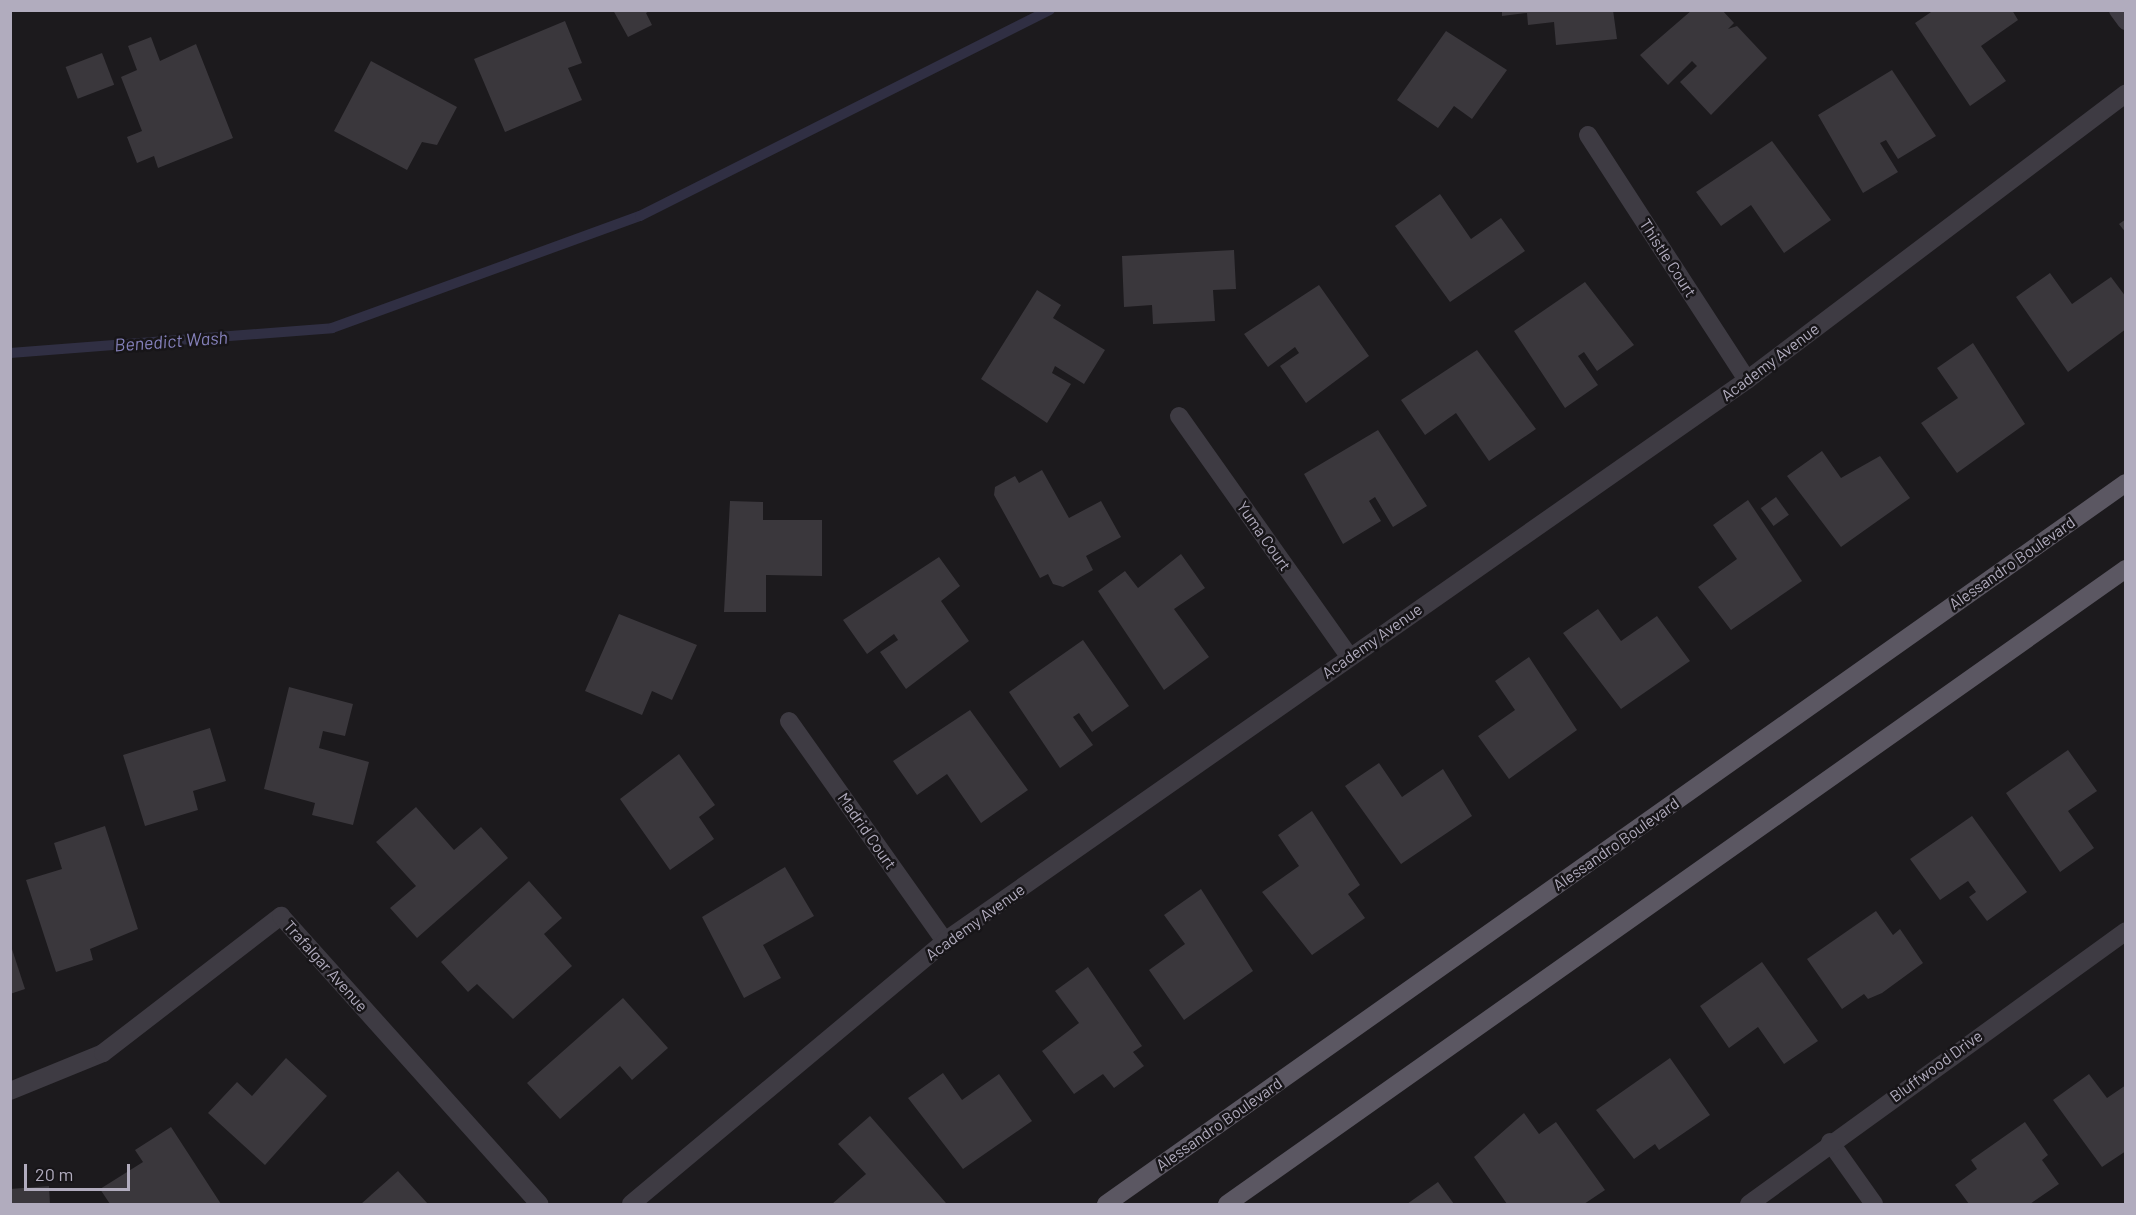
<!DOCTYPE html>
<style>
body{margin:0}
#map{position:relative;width:2136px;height:1215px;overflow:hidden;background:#1c1a1d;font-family:Barlow,sans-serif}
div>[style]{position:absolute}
.stream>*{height:10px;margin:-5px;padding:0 5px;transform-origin:5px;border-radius:5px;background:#302f43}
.building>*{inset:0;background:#3a373c;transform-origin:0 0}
.minor>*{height:18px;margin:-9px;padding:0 9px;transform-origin:9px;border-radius:9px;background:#3e3b43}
.major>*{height:18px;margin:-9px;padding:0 9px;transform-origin:9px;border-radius:9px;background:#5b5762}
span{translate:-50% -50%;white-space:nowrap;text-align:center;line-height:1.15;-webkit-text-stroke:5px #171518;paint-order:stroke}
.street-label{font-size:16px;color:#b1acbe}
.water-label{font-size:18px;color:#8581bb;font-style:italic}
.frame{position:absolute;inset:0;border:12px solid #b1acbe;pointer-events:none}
.scale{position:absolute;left:24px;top:1164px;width:106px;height:27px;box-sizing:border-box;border:3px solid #b1acbe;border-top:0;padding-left:8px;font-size:18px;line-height:21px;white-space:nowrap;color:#b1acbe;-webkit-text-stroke:4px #171518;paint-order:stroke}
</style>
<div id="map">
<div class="stream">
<div style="left:10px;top:353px;width:323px;rotate:-4.4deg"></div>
<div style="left:332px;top:328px;width:328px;rotate:-20deg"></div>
<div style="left:640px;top:216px;width:459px;rotate:-26.7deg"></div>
</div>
<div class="building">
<div style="clip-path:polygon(613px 10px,651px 10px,646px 13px,652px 25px,628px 37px)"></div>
<div style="clip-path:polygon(1502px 10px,1613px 10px,1617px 39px,1556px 45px,1554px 22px,1528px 25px,1527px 13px,1502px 16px)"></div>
<div style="clip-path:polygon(1692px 10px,1722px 10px,1734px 23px,1728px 29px,1737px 26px,1767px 58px,1711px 115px,1680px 82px,1697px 66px,1692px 61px,1668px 85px,1640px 55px)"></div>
<div style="clip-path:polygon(1934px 10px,2012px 10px,2018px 20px,1981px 46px,2006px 81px,1970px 106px,1915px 23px)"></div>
<div style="clip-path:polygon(565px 21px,582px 63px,568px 68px,582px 100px,505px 132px,474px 59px)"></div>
<div style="clip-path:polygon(1446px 31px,1507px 70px,1472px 119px,1454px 106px,1438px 128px,1397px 100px)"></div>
<div style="clip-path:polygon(151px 37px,160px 61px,196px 44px,233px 138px,158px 168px,154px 156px,137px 163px,127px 137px,142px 131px,121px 77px,137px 70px,128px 46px)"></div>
<div style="left:102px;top:53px;width:34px;height:39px;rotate:69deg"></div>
<div style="clip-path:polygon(371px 61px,457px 107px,437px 145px,422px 142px,407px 170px,334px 131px)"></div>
<div style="clip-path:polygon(1892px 70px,1936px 136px,1898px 159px,1886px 140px,1880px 143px,1898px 172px,1863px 193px,1818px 115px)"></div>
<div style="clip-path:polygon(1772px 141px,1831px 220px,1784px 253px,1751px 205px,1721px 226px,1696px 192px)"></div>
<div style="clip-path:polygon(1440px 194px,1471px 239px,1501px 218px,1525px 251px,1450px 302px,1395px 226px)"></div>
<div style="clip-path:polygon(2126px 219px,2126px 233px,2119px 224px)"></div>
<div style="clip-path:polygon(1234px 250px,1236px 289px,1213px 290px,1215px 321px,1153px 324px,1152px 305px,1124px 307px,1122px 256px)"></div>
<div style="clip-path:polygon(2050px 273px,2072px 304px,2111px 277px,2126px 297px,2126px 329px,2068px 372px,2016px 297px)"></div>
<div style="clip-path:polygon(1585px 282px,1634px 345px,1597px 371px,1584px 352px,1578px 356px,1598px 385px,1565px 408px,1514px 331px)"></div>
<div style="clip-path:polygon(1319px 285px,1369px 356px,1306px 403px,1280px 366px,1299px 353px,1295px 347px,1268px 367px,1244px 334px)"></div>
<div style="clip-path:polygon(1037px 290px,1061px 305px,1053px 318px,1105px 350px,1084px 384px,1055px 366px,1052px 373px,1071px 384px,1047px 423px,981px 379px)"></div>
<div style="clip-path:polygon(1973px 343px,2025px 424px,1957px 473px,1921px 423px,1958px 398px,1937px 368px)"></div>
<div style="clip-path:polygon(1477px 350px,1536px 429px,1489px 461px,1456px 413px,1425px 435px,1401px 400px)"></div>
<div style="clip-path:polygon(1378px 430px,1427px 506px,1393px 527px,1375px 497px,1369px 501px,1381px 521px,1343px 544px,1304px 474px)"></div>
<div style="clip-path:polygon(1822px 451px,1841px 478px,1880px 456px,1910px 498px,1841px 547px,1787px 476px)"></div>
<div style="clip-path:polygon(1042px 470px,1069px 518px,1101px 501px,1121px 537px,1086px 556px,1093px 570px,1063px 587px,1053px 584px,1048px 574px,1040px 578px,994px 495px,995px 487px,1015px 476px,1019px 483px)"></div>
<div style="left:1776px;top:497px;width:22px;height:19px;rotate:54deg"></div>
<div style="clip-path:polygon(1748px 500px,1802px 581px,1731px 630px,1698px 587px,1737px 559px,1713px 525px)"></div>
<div style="clip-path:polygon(730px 501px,763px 502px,763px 520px,822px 520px,822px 576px,766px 575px,766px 612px,724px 612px)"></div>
<div style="clip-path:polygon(1181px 554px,1205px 588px,1174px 609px,1209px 657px,1164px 690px,1098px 591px,1125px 571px,1138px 588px)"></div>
<div style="clip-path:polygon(939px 557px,960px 586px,941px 601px,969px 641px,906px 689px,880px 652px,898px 640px,894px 634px,867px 654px,843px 620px)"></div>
<div style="clip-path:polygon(1598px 609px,1621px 641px,1657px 616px,1690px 661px,1621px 709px,1563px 633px)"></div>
<div style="clip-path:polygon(619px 614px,697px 645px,672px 700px,652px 691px,642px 715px,585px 691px)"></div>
<div style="clip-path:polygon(1083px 640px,1129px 706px,1092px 732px,1079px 713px,1073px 717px,1093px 745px,1060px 768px,1009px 692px)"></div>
<div style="clip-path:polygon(1529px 657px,1577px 730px,1509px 779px,1478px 736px,1515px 710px,1495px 681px)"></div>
<div style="clip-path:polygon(289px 687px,353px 704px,345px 736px,323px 731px,319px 748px,369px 762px,353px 825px,312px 815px,315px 803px,264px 789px)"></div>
<div style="clip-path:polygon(970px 710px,1028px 790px,981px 823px,947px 774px,917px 795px,893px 761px)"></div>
<div style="clip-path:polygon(210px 728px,226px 781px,193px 791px,198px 810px,145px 826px,123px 755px)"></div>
<div style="clip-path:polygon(2068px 750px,2097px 791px,2068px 811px,2094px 848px,2060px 872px,2006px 793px)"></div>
<div style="clip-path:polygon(679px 754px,715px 805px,699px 817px,714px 839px,670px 870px,620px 799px)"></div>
<div style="clip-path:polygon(1379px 763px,1402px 797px,1443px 769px,1472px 816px,1401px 864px,1345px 786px)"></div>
<div style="clip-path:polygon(416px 807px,454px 850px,481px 827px,508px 858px,417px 938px,390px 908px,416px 886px,376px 842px)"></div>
<div style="clip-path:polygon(1312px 811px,1360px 885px,1348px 894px,1365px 918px,1312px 955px,1262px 892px,1299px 866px,1278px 835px)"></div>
<div style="clip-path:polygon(1972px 816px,2027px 892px,1987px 921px,1969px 897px,1976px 892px,1968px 881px,1940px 900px,1910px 859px)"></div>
<div style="clip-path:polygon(105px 826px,138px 929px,90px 949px,93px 960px,56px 972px,26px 880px,62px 869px,54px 843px)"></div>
<div style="clip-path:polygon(785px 867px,814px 916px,763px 945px,781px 978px,744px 998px,702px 917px)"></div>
<div style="clip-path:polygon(529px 881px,562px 918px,544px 934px,572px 966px,513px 1019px,477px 984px,468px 992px,441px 962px)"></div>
<div style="clip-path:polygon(1201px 889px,1253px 971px,1184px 1020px,1149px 970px,1185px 944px,1164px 915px)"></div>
<div style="clip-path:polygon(1876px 911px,1893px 935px,1900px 929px,1923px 963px,1882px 993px,1868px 999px,1864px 994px,1842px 1009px,1807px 959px)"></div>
<div style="clip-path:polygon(11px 946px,25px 989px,10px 994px,10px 947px)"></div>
<div style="clip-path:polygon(1762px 962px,1818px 1041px,1784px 1064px,1758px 1027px,1729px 1048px,1700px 1006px)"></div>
<div style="clip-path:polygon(1088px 967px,1142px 1046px,1133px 1052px,1144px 1066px,1114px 1088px,1103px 1074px,1074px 1094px,1042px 1051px,1079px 1023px,1055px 991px)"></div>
<div style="clip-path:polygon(623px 998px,668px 1048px,632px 1080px,620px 1066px,560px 1119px,527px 1083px)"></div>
<div style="clip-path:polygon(286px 1058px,327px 1096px,265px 1165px,208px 1113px,237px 1082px,252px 1096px)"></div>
<div style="clip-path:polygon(1670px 1058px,1710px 1115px,1659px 1150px,1655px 1144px,1634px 1159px,1596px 1110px)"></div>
<div style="clip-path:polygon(943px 1073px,962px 1100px,999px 1074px,1032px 1121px,963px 1169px,908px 1098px)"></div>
<div style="clip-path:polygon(2089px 1074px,2107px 1098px,2126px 1085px,2126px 1151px,2102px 1167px,2053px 1100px)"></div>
<div style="clip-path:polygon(1524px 1113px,1539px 1134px,1556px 1122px,1605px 1190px,1584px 1204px,1507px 1204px,1474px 1157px)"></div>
<div style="clip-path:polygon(870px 1116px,946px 1203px,945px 1204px,832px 1204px,866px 1174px,838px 1144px)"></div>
<div style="clip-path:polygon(2025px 1122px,2048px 1155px,2042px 1160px,2059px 1184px,2030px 1204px,1969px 1204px,1955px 1185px,1977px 1169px,1971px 1160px)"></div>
<div style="clip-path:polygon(171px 1127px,221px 1204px,110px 1204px,100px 1189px,143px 1162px,135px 1150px)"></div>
<div style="clip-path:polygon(398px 1171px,428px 1204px,361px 1204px)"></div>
<div style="clip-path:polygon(1438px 1182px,1454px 1204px,1407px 1204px)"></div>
<div style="clip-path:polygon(49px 1186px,50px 1204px,10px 1204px,10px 1189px)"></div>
</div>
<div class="minor">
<div style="left:2118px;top:10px;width:14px;rotate:54deg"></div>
<div style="left:1588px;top:135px;width:292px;rotate:57deg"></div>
<div style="left:1179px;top:416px;width:294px;rotate:54.7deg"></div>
<div style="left:789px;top:721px;width:270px;rotate:54.7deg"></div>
<div style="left:10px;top:1091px;width:100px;rotate:-22.2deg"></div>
<div style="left:103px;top:1053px;width:225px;rotate:-37.6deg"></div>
<div style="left:281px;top:916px;width:387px;rotate:48.1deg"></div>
<div style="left:1830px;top:1142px;width:76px;rotate:54.6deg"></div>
<div style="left:631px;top:1204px;width:410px;rotate:-39.9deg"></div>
<div style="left:945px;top:941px;width:979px;rotate:-34.97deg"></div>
<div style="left:1747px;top:380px;width:475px;rotate:-37.1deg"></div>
<div style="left:1749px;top:1204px;width:465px;rotate:-35.9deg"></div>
</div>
<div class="major">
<div style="left:1106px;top:1204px;width:1249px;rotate:-35.26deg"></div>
<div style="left:1227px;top:1204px;width:1101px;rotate:-35.24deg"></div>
</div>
<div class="street-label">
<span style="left:1668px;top:258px;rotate:57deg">Thistle Court</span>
<span style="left:1770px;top:362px;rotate:-37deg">Academy Avenue</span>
<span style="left:1264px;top:536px;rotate:55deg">Yuma Court</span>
<span style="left:2012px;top:563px;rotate:-35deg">Alessandro Boulevard</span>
<span style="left:1372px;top:641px;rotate:-35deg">Academy Avenue</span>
<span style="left:867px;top:831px;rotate:55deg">Madrid Court</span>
<span style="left:1616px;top:844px;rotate:-35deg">Alessandro Boulevard</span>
<span style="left:975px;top:922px;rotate:-36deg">Academy Avenue</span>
<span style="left:326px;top:966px;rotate:48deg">Trafalgar Avenue</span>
<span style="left:1936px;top:1066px;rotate:-36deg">Bluffwood Drive</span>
<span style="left:1219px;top:1124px;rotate:-35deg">Alessandro Boulevard</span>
</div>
<div class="water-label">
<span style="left:171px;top:341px;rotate:-4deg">Benedict Wash</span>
</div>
<div class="frame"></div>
<div class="scale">20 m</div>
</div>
